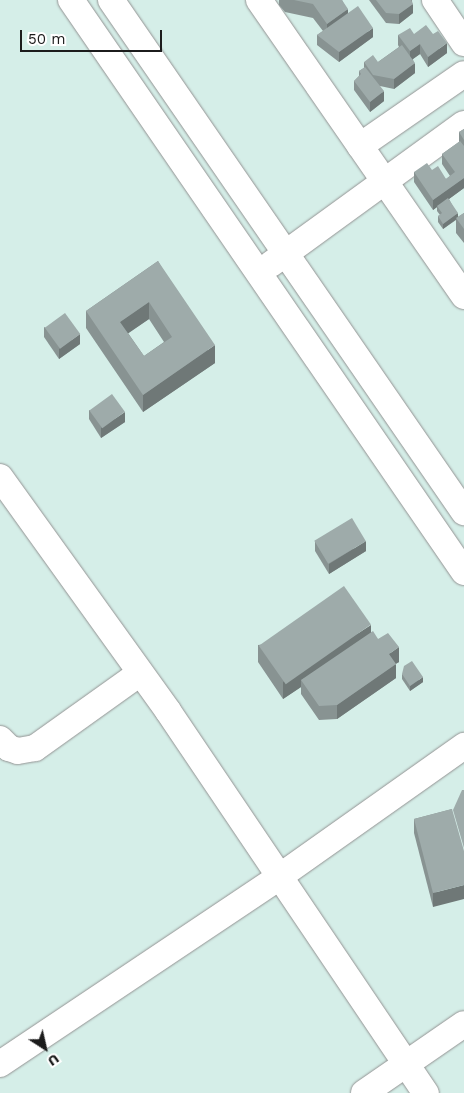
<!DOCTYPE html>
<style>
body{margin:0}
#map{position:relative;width:464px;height:1093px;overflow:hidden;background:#e2ebed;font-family:"Work Sans",sans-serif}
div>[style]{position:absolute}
.military>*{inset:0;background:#d5eee8;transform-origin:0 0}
.roads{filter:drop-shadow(0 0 1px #939393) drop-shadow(0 0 1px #939393)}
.minor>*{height:26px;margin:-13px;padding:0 13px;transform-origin:13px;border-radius:13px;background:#fff}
.wall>*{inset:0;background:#889392}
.shaded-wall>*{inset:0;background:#6f7877}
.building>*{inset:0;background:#9eabaa;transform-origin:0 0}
span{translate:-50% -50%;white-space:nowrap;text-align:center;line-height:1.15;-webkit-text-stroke:4.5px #fff;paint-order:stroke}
.north{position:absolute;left:20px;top:1023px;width:50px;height:50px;-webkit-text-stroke:4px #fff;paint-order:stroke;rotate:145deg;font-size:14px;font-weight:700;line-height:20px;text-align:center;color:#1c1c1c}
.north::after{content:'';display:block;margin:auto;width:18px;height:22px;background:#1c1c1c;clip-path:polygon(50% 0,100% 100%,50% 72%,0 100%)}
.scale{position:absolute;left:20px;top:30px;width:142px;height:22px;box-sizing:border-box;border:2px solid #1c1c1c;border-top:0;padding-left:6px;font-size:15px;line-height:18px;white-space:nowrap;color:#1c1c1c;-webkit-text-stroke:4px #fff;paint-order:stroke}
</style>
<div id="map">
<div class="military">
<div style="left:0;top:0;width:464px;height:1093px"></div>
</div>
<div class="roads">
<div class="minor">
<div style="left:71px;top:0;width:694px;rotate:55.51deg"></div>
<div style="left:111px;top:0;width:622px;rotate:55.42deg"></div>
<div style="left:259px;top:0;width:360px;rotate:55.3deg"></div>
<div style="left:435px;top:0;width:52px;rotate:56deg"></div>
<div style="left:360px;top:146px;width:126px;rotate:-34.7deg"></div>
<div style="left:271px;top:264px;width:238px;rotate:-36deg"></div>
<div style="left:0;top:477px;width:288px;rotate:54.3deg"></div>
<div style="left:168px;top:711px;width:461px;rotate:56deg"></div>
<div style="left:0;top:739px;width:13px;rotate:45deg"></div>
<div style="left:9px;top:748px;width:9px;rotate:18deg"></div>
<div style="left:18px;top:751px;width:17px;rotate:-10deg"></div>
<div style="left:35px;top:748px;width:129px;rotate:-35.5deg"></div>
<div style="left:0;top:1064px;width:336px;rotate:-33.8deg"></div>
<div style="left:279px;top:877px;width:227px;rotate:-35.3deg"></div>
<div style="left:364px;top:1093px;width:121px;rotate:-34.6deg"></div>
</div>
</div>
<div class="wall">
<div style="clip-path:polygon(279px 0,342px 0,348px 13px,373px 37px,339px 62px,317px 45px,317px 35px,323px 31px,313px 18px,285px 12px,279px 5px)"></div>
<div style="clip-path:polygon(369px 0,412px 0,413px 13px,399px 24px,386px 23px)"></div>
<div style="clip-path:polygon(414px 34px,447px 53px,428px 67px,420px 54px,413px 59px,415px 73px,394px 89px,380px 86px,384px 101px,370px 112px,354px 90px,354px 81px,359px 76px,359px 71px,364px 68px,364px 62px,378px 62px,399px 47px,398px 45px,398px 35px)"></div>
<div style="clip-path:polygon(464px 129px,464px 188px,449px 199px,458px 217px,464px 213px,464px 243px,456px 233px,456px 220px,443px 229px,438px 222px,438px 216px,440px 215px,437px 211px,437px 207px,433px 210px,414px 182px,414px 172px,432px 170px,446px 179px,450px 176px,442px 164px,442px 154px,459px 142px,459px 132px)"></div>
<div style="clip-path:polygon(evenodd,158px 261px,215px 363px,143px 412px,86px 328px,86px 311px,158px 261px,149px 319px,164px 342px,144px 356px,128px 333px,149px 319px)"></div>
<div style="clip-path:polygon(44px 327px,80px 344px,59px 359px,44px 337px)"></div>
<div style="clip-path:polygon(89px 410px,125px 422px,101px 438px,89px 419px)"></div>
<div style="clip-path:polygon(315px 541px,366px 551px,329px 574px,315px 551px)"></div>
<div style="clip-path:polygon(371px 632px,399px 662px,395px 664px,396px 678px,337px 719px,319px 720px,301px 694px,301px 687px,283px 699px,258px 662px,258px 645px)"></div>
<div style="clip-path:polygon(402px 674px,423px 682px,410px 691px,402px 679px)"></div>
<div style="clip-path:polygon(452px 809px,433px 907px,414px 833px,414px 819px)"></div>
</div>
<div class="shaded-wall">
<div style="clip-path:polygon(413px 4px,413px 13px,399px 24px,399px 14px)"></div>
<div style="clip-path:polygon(348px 9px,348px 23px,327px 38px,327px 24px)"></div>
<div style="clip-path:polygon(373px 28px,373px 37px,339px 62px,339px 52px)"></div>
<div style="clip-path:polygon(447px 43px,447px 53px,428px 67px,428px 57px)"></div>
<div style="clip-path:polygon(420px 44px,420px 54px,410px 61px,410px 51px)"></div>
<div style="clip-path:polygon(415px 63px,415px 73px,394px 89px,394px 79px)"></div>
<div style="clip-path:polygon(384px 91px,384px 101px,370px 112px,370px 102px)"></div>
<div style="clip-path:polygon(464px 178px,464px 188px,438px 207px,437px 206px,437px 207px,433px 210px,433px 200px)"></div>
<div style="clip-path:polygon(458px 213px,458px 218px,443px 229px,443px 224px)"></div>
<div style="clip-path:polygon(149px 302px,149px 319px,120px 339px,120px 322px)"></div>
<div style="clip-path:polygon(80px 334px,80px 344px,59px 359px,59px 349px)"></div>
<div style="clip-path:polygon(215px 345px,215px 363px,143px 412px,143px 395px)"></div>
<div style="clip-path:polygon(125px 412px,125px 422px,101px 438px,101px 428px)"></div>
<div style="clip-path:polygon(366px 541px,366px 551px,329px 574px,329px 564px)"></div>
<div style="clip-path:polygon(371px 625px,371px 643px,301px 680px,301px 687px,283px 699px,283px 682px)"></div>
<div style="clip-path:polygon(399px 647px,399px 662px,389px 668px,389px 654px)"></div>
<div style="clip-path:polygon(396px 664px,396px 678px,337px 719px,337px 705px)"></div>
<div style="clip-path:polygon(423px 677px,423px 682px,410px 691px,410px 686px)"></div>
<div style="clip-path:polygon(464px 885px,464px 899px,433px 907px,433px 893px)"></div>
</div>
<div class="building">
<div style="clip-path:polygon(294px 0,342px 0,348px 9px,327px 24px,313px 4px)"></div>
<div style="clip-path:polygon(376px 0,411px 0,413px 4px,399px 14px,386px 13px)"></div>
<div style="clip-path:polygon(358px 6px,373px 28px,339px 52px,317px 35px)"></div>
<div style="clip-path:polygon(426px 25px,433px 34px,438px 31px,447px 43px,428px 57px,420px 44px,410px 51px,398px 35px,410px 28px,414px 34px)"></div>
<div style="clip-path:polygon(402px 45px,415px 63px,394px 79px,373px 75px,364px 62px,373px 55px,378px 62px)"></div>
<div style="clip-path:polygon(365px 67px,384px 91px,370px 102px,354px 81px,361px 74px,359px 71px)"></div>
<div style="clip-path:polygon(464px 129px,464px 140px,459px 132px)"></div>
<div style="clip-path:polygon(460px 141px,464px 146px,464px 178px,433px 200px,414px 172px,427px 163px,432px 170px,438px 166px,446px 179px,455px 172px,442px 154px)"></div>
<div style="clip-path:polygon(448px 198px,458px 213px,443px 224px,438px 216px,442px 213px,437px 206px)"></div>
<div style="clip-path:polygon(464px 213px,464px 229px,456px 218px)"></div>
<div style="clip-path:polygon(evenodd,158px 261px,215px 345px,143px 395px,86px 311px,158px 261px,149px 302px,172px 337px,144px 356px,120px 322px,149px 302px)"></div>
<div style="left:65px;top:313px;width:26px;height:25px;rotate:54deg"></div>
<div style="left:112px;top:394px;width:22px;height:28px;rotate:54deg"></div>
<div style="left:352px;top:518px;width:27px;height:44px;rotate:59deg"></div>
<div style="left:344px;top:586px;width:47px;height:104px;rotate:55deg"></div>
<div style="clip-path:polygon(373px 631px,378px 639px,388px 633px,399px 647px,389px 654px,396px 664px,337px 705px,319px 706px,301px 680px)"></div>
<div style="clip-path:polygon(412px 661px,423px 677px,410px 686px,402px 674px,404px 666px)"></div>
<div style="clip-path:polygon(462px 790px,464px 790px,464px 848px,453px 810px)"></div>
<div style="clip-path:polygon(452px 809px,464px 851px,464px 885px,433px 893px,414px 819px)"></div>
</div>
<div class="north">U</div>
<div class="scale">50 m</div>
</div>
